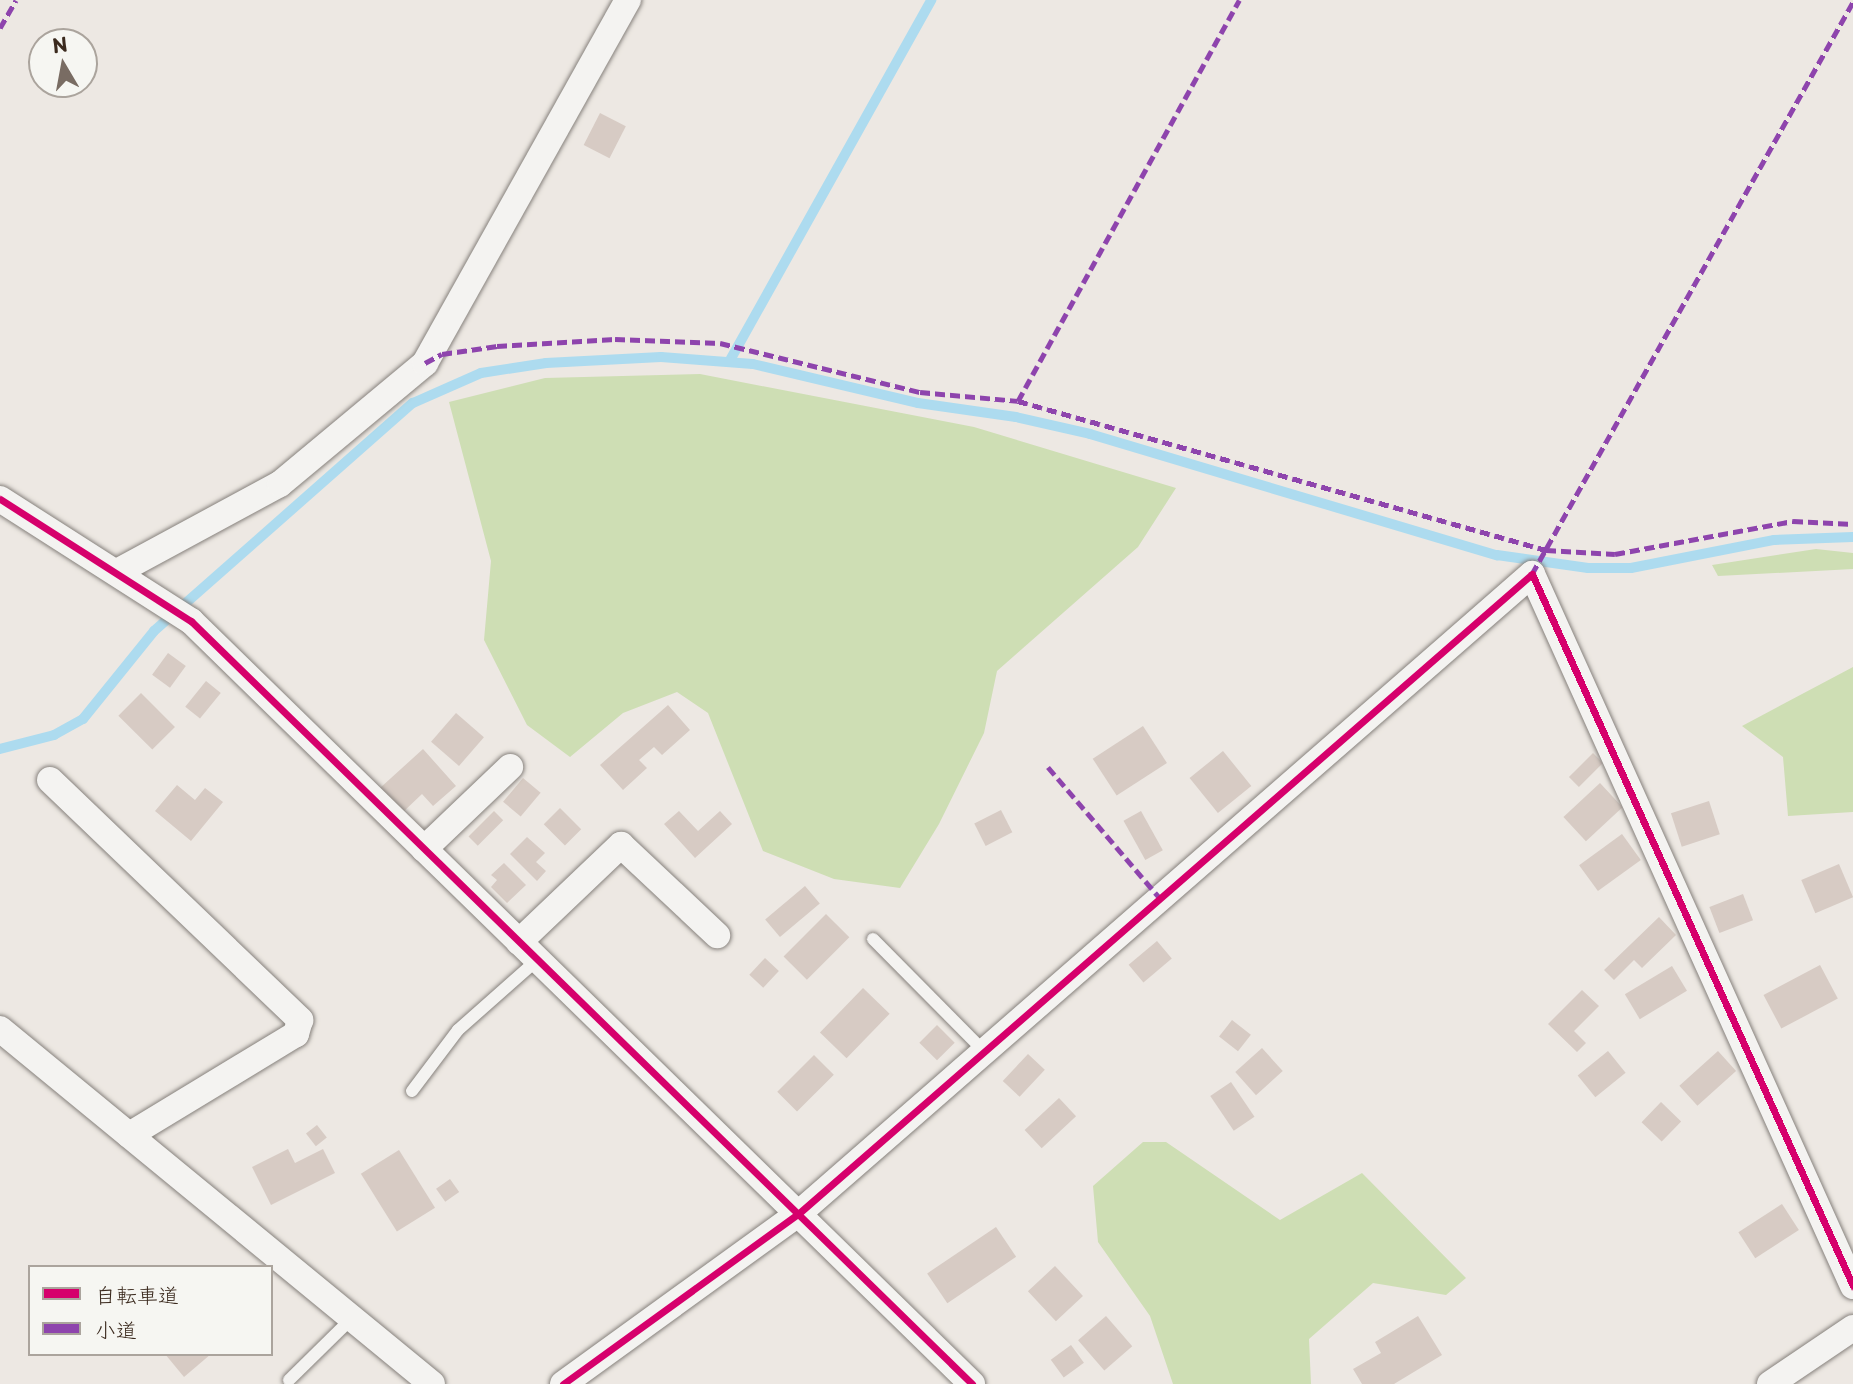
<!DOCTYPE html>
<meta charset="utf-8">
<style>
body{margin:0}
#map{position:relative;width:1853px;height:1384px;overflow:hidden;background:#ede8e3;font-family:"Playpen Sans","Klee One",sans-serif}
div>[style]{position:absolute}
.green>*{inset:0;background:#cedeb4}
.stream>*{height:10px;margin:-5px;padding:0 5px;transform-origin:5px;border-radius:5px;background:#addbef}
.building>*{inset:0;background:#d7cbc4;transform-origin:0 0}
.roads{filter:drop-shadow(0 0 2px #86817c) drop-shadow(0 0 2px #86817c)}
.lane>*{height:12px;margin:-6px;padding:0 6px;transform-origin:6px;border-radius:6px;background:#f4f3f1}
.street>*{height:26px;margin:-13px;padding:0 13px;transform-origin:13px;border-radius:13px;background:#f4f3f1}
.quiet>*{height:5px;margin-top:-2.5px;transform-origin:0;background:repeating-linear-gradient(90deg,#8e44ad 0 10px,transparent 0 15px)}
.cycleway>*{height:7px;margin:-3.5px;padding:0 3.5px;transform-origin:3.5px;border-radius:3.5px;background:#d6006c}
span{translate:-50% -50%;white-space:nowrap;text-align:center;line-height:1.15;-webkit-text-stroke:6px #f6f6f2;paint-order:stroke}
.legend{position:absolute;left:28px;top:1265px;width:245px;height:91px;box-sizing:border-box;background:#f6f6f2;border:2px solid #aba49d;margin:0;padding:9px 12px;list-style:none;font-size:21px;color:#3b2a1e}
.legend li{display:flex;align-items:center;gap:14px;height:35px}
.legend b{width:35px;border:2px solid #aba49d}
.north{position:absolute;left:28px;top:28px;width:70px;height:70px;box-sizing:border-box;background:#f6f6f2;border:2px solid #aba49d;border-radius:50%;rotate:350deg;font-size:19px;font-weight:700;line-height:28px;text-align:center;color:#3b2a1e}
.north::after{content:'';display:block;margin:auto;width:24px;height:32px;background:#796c63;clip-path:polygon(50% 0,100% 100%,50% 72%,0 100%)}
</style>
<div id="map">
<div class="green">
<div style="clip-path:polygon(700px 374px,974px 427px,1176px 488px,1138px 547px,997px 671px,984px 733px,939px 824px,900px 888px,834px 879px,763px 851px,708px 713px,677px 692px,623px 713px,570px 757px,527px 725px,484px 640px,491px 561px,449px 402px,545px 378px)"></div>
<div style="clip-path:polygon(1816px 549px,1853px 553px,1853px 569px,1718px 576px,1712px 565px)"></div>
<div style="clip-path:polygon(1853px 667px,1853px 812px,1788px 816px,1783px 757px,1742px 726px)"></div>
<div style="clip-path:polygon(1143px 1142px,1166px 1142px,1280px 1220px,1362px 1173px,1466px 1278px,1446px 1295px,1373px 1283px,1309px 1339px,1311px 1384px,1173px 1384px,1150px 1316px,1098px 1242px,1093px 1186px)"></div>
</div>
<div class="stream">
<div style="left:729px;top:362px;width:415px;rotate:-60.8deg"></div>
<div style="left:0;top:749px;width:56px;rotate:-14.5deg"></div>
<div style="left:54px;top:735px;width:33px;rotate:-29deg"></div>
<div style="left:83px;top:719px;width:113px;rotate:-51.1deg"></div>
<div style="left:154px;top:631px;width:345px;rotate:-41.4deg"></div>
<div style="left:413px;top:403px;width:74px;rotate:-23.8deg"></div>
<div style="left:481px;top:373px;width:66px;rotate:-8.7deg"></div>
<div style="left:546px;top:363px;width:115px;rotate:-3deg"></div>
<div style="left:661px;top:357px;width:92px;rotate:4.4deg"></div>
<div style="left:753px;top:364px;width:170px;rotate:13.3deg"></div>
<div style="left:918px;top:403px;width:99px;rotate:8.1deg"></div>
<div style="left:1016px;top:417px;width:76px;rotate:12.9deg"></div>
<div style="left:1090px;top:434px;width:425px;rotate:16.6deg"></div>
<div style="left:1497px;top:555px;width:92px;rotate:8.1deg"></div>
<div style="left:1588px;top:568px;width:43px"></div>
<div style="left:1631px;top:568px;width:146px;rotate:-11.1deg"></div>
<div style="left:1774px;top:540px;width:79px;rotate:-2.2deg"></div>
</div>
<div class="building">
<div style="left:600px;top:113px;width:29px;height:36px;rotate:27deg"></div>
<div style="left:168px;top:653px;width:22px;height:27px;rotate:36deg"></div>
<div style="left:206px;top:681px;width:19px;height:33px;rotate:39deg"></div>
<div style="left:141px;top:693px;width:48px;height:32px;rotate:45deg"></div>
<div style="clip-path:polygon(668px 705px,690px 730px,662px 755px,654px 747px,639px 760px,647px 768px,623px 790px,600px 765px)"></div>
<div style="left:456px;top:713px;width:37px;height:38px;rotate:41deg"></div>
<div style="left:1143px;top:726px;width:44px;height:60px;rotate:57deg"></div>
<div style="clip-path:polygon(423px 749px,456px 786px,433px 806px,422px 794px,402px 813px,380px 788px)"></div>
<div style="left:1223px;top:751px;width:45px;height:43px;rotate:51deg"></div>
<div style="left:1593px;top:753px;width:14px;height:34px;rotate:45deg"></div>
<div style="left:523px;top:778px;width:23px;height:31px;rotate:40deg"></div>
<div style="left:1600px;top:783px;width:33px;height:50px;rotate:47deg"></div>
<div style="clip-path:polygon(177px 785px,195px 800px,205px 788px,223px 802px,191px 841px,155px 811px)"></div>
<div style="left:1709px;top:801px;width:35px;height:40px;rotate:72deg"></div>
<div style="left:560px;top:808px;width:30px;height:23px;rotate:45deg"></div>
<div style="left:1001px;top:810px;width:25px;height:30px;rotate:63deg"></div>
<div style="left:494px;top:811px;width:13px;height:36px;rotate:45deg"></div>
<div style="clip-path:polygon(679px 811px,698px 831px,720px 811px,732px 824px,695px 858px,664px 824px)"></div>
<div style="left:1141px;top:811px;width:45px;height:20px;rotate:61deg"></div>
<div style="left:1622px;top:834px;width:32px;height:53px;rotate:54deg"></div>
<div style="clip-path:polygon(527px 837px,545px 853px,536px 862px,546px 871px,537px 881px,510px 854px)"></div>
<div style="clip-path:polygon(504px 863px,526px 885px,507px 903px,491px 887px,497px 880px,491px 875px)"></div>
<div style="left:1839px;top:864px;width:36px;height:41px;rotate:67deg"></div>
<div style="left:805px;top:886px;width:23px;height:52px;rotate:50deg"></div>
<div style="left:1743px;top:894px;width:28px;height:36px;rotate:69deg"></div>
<div style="left:826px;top:914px;width:33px;height:60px;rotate:45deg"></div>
<div style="clip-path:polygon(1659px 917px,1676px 935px,1642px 968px,1634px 960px,1614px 980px,1604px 970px)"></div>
<div style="left:1157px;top:941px;width:23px;height:37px;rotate:50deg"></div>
<div style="left:765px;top:958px;width:19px;height:23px;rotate:43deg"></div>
<div style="left:1820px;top:965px;width:38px;height:64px;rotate:62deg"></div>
<div style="left:1672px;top:966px;width:29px;height:55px;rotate:59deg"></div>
<div style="left:863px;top:988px;width:37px;height:62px;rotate:44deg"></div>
<div style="clip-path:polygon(1582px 990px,1599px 1006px,1574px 1031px,1586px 1043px,1577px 1052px,1548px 1024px)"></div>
<div style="left:1232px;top:1020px;width:24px;height:21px;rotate:38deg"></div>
<div style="left:937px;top:1025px;width:25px;height:25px;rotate:45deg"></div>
<div style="left:1262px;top:1048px;width:31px;height:36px;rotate:48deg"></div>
<div style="left:1608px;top:1051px;width:28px;height:39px;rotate:51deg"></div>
<div style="left:1718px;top:1051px;width:27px;height:52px;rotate:48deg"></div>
<div style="left:1028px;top:1054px;width:23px;height:37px;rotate:43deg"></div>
<div style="left:814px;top:1055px;width:28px;height:52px;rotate:45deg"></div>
<div style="left:1231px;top:1082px;width:42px;height:25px;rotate:56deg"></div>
<div style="left:1059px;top:1098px;width:25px;height:47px;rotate:47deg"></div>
<div style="left:1661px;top:1102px;width:28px;height:28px;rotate:44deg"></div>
<div style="left:317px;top:1125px;width:16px;height:14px;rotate:52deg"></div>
<div style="clip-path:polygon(288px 1149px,295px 1163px,323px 1149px,335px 1173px,271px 1205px,252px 1167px)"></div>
<div style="left:399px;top:1150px;width:68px;height:45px;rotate:58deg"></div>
<div style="left:450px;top:1179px;width:16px;height:17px;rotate:55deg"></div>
<div style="left:1782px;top:1204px;width:31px;height:52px;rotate:57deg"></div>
<div style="left:996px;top:1227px;width:36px;height:83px;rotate:56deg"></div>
<div style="left:1055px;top:1266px;width:41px;height:37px;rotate:47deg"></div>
<div style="left:1106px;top:1316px;width:40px;height:37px;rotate:49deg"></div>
<div style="clip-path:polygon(1418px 1316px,1442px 1355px,1394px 1384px,1362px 1384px,1353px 1369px,1381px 1353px,1375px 1342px)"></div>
<div style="left:1071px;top:1345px;width:22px;height:25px;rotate:54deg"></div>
<div style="clip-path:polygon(165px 1354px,211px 1354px,184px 1377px)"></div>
</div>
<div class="roads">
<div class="lane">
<div style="left:873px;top:939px;width:156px;rotate:45.3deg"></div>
<div style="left:412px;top:1091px;width:76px;rotate:-53deg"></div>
<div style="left:458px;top:1030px;width:106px;rotate:-41.5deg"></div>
<div style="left:289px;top:1380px;width:88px;rotate:-44.5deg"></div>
</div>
<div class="street">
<div style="left:0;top:499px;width:227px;rotate:32.6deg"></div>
<div style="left:191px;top:621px;width:1092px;rotate:44.33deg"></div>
<div style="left:117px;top:572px;width:185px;rotate:-28.4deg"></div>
<div style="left:280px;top:484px;width:189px;rotate:-39.8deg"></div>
<div style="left:425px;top:363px;width:416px;rotate:-60.8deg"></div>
<div style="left:50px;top:780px;width:347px;rotate:43.8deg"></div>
<div style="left:300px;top:1020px;width:15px;rotate:106deg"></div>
<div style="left:296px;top:1034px;width:195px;rotate:148.8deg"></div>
<div style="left:424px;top:849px;width:119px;rotate:-43.6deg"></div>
<div style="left:519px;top:942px;width:141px;rotate:-43.6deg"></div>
<div style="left:621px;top:845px;width:132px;rotate:43.2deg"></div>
<div style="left:0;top:1029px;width:559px;rotate:39.41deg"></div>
<div style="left:563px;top:1384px;width:290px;rotate:-35.9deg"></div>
<div style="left:798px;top:1214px;width:974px;rotate:-41.09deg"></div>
<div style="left:1532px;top:574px;width:781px;rotate:65.73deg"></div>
<div style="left:1770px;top:1384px;width:100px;rotate:-34deg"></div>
</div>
</div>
<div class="quiet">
<div style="left:0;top:28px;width:32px;rotate:-60deg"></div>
<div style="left:425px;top:363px;width:19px;rotate:-28deg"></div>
<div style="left:442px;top:354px;width:56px;rotate:-8.3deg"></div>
<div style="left:497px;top:346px;width:118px;rotate:-3.4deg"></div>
<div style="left:615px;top:339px;width:105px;rotate:2.2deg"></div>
<div style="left:720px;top:343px;width:206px;rotate:13.8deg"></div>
<div style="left:920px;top:392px;width:98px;rotate:5.2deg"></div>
<div style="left:1018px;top:401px;width:549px;rotate:15.76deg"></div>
<div style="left:1546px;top:550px;width:69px;rotate:3.3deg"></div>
<div style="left:1615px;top:554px;width:181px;rotate:-10.5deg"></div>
<div style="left:1793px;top:521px;width:60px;rotate:2.9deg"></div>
<div style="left:1018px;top:401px;width:458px;rotate:-61.1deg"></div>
<div style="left:1532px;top:574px;width:656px;rotate:-60.7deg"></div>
<div style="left:1048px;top:767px;width:171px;rotate:49.5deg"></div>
</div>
<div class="cycleway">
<div style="left:0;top:499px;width:227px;rotate:32.6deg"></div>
<div style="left:191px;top:621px;width:1092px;rotate:44.33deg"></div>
<div style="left:563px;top:1384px;width:290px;rotate:-35.9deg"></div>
<div style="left:798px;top:1214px;width:974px;rotate:-41.09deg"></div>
<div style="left:1532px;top:574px;width:781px;rotate:65.73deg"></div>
</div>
<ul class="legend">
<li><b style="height:9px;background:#d6006c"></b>自転車道</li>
<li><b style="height:9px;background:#8e44ad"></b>小道</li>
</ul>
<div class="north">N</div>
</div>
